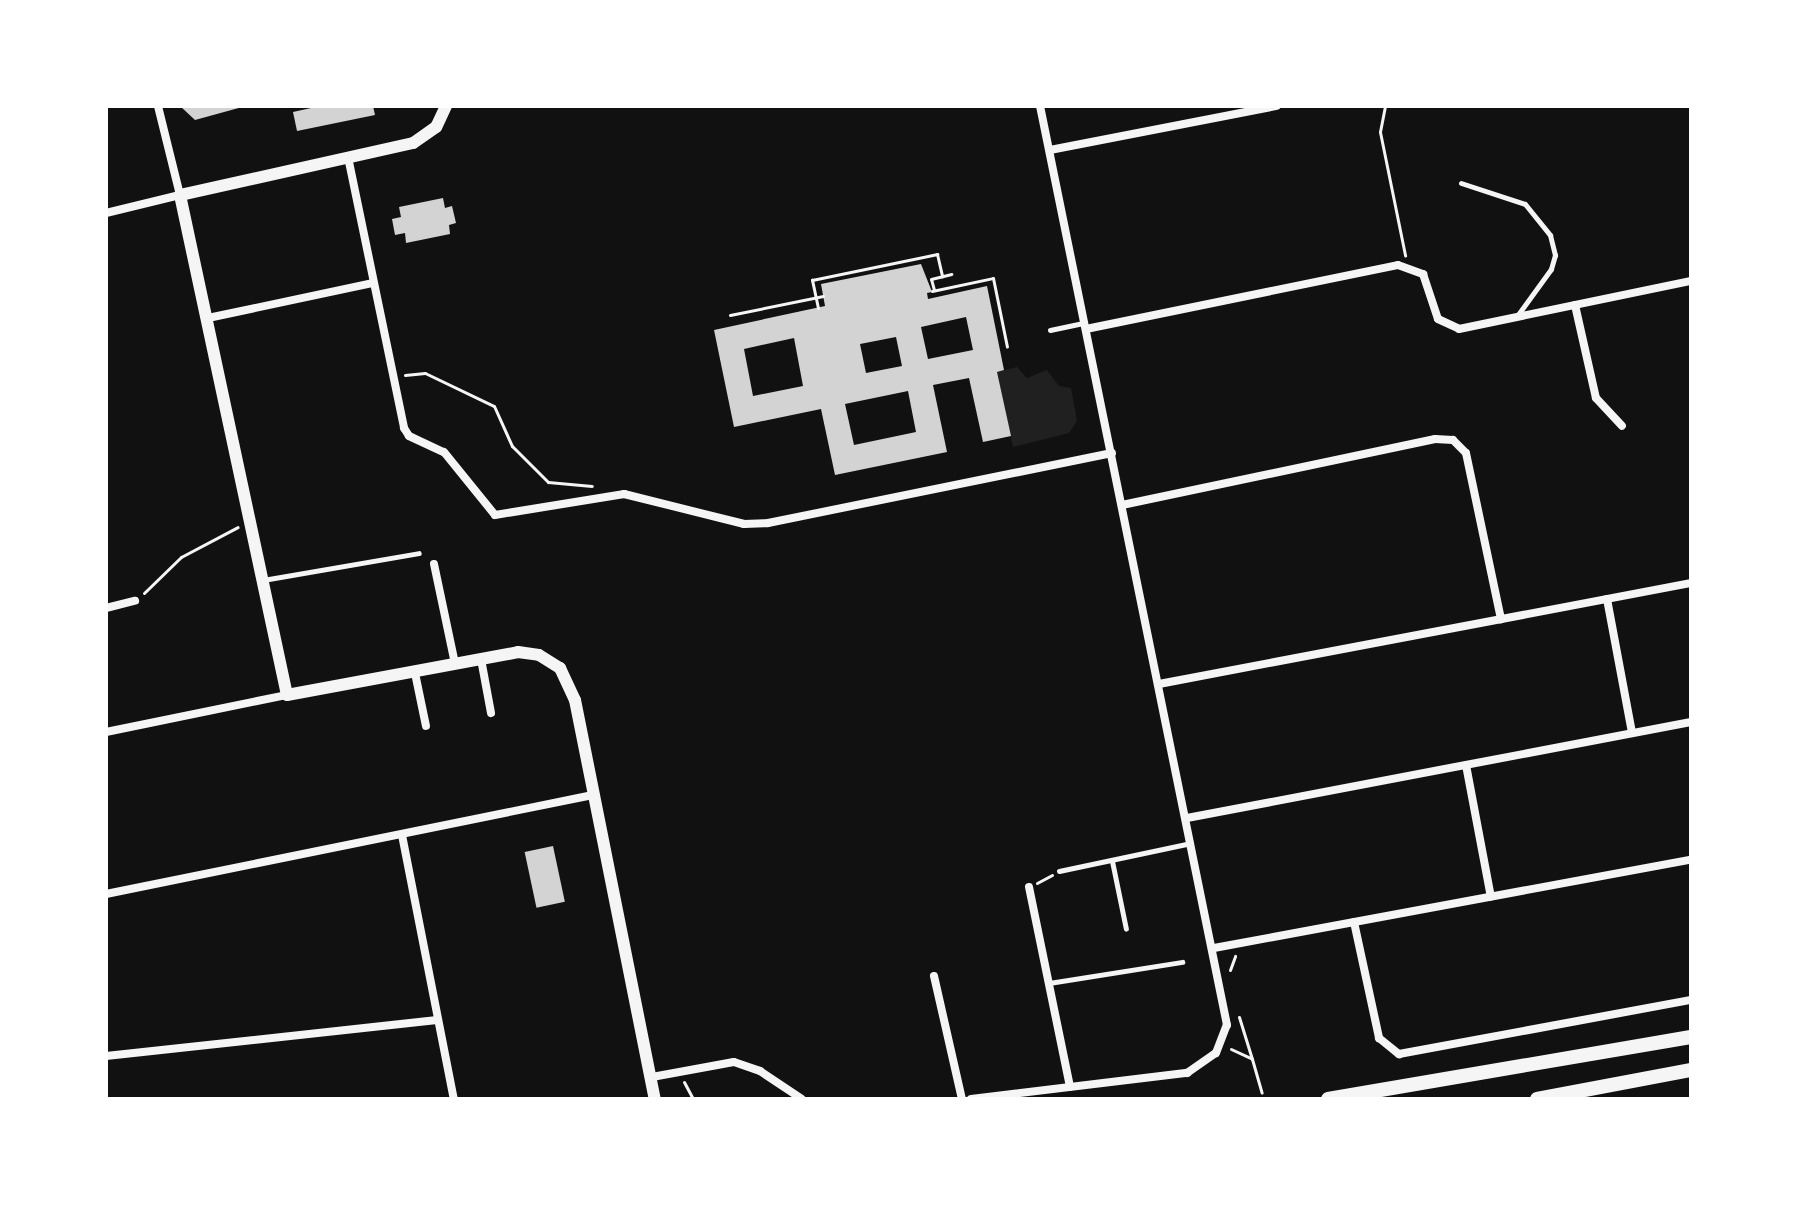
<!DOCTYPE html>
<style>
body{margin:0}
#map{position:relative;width:1797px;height:1205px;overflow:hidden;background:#111;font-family:"Asap Condensed",sans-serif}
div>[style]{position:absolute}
.green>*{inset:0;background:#202020}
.building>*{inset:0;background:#d3d3d3;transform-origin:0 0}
.path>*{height:3px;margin:-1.5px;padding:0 1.5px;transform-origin:1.5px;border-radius:1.5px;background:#f5f5f5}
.service>*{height:5px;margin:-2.5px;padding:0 2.5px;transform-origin:2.5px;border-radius:2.5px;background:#f5f5f5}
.minor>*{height:8px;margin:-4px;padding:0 4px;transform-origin:4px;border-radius:4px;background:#f5f5f5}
.tertiary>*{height:12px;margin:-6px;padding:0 6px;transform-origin:6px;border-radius:6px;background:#f5f5f5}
.secondary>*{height:14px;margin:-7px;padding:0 7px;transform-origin:7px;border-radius:7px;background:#f5f5f5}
span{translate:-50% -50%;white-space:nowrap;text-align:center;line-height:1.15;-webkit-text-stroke:8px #fff;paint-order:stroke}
.frame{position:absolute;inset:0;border:108px solid #fff;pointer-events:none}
</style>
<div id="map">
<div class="green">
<div style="clip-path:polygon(1017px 367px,1027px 378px,1047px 370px,1059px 386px,1071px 388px,1077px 421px,1069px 433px,1013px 447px,997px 372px)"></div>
</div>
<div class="building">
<div style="clip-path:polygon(180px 106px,246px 106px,195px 120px)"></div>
<div style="clip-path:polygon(320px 106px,373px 106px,375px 115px,297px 131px,293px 112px)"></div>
<div style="clip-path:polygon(443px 198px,445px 208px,452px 206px,456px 223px,449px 225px,450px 234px,406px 243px,405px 233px,395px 235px,392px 219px,401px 217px,399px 207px)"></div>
<div style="clip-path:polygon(evenodd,921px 264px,932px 292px,927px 293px,928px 299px,987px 286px,1004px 370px,997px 372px,1011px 436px,983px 442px,969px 378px,933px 385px,947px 452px,835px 475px,821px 409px,734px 427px,714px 330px,825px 306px,821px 284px,921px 264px,966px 317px,973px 350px,928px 359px,921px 327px,966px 317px,921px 264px,896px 337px,902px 366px,866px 373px,860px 344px,896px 337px,921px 264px,794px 338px,803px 386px,753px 396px,744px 349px,794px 338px,921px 264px,908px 391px,916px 432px,854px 445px,845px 404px,908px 391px)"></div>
<div style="left:553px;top:846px;width:57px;height:29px;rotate:78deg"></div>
</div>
<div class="path">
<div style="left:1385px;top:106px;width:26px;rotate:101deg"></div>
<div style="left:1380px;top:132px;width:126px;rotate:78.5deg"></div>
<div style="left:934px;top:290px;width:11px;rotate:-105deg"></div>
<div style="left:931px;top:279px;width:21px;rotate:-14deg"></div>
<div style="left:932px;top:291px;width:62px;rotate:-12deg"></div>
<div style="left:993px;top:278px;width:70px;rotate:78.5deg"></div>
<div style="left:818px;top:308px;width:29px;rotate:-102deg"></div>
<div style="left:812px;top:280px;width:128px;rotate:-11.7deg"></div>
<div style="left:937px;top:254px;width:23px;rotate:77deg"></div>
<div style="left:730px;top:315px;width:95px;rotate:-11.5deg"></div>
<div style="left:405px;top:375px;width:20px;rotate:-6deg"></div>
<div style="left:425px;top:373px;width:76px;rotate:25.6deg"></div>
<div style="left:494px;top:406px;width:44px;rotate:65.8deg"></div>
<div style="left:512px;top:446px;width:51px;rotate:45deg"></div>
<div style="left:548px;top:482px;width:44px;rotate:5.2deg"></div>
<div style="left:144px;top:593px;width:52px;rotate:-44.2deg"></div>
<div style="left:181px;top:557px;width:64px;rotate:-27.8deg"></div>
<div style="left:1037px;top:883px;width:17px;rotate:-28deg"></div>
<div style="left:1230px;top:970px;width:15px;rotate:-70deg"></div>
<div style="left:1239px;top:1017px;width:44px;rotate:72.8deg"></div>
<div style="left:1231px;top:1049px;width:23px;rotate:25deg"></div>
<div style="left:1252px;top:1059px;width:35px;rotate:74deg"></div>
<div style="left:684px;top:1082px;width:19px;rotate:62deg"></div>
</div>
<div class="service">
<div style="left:1461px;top:183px;width:67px;rotate:18.2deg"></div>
<div style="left:1525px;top:204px;width:40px;rotate:51deg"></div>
<div style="left:1550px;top:235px;width:21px;rotate:76deg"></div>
<div style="left:1555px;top:255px;width:15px;rotate:106deg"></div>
<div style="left:1551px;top:269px;width:58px;rotate:125.9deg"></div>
<div style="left:1050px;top:330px;width:35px;rotate:-12deg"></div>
<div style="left:263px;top:580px;width:158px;rotate:-9.8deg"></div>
<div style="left:1112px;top:861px;width:69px;rotate:78.4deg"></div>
<div style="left:1059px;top:871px;width:135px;rotate:-12deg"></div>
<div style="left:1049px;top:983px;width:135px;rotate:-9deg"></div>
</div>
<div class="minor">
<div style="left:1050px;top:150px;width:231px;rotate:-11deg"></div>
<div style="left:348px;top:157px;width:277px;rotate:78.3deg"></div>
<div style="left:404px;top:428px;width:9px;rotate:58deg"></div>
<div style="left:409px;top:436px;width:38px;rotate:25deg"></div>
<div style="left:444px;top:452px;width:81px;rotate:51deg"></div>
<div style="left:495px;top:515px;width:131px;rotate:-9.2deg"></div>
<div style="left:624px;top:494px;width:124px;rotate:14deg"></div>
<div style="left:744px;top:524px;width:24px;rotate:-2deg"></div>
<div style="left:768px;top:523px;width:351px;rotate:-11.5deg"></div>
<div style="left:106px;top:213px;width:76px;rotate:-13.7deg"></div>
<div style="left:180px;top:195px;width:92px;rotate:-103.9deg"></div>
<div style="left:1575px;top:305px;width:95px;rotate:77.3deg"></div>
<div style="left:1596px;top:398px;width:38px;rotate:47deg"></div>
<div style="left:208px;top:318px;width:169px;rotate:-12deg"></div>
<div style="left:1086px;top:329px;width:318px;rotate:-11.6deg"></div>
<div style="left:1398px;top:265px;width:27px;rotate:20deg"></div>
<div style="left:1423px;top:274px;width:47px;rotate:71.6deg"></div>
<div style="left:1438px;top:319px;width:23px;rotate:25deg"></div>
<div style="left:1459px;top:329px;width:237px;rotate:-11.7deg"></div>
<div style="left:1122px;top:505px;width:320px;rotate:-11.9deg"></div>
<div style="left:1435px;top:439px;width:18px;rotate:3deg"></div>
<div style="left:1453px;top:440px;width:18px;rotate:45deg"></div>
<div style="left:1466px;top:453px;width:170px;rotate:78.1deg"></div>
<div style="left:434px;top:564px;width:102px;rotate:78.1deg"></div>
<div style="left:1607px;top:599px;width:136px;rotate:79.4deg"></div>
<div style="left:106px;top:608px;width:30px;rotate:-14deg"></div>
<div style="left:481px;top:659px;width:55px;rotate:79.5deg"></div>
<div style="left:415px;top:673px;width:54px;rotate:78.3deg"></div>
<div style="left:1159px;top:684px;width:542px;rotate:-10.75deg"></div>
<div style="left:106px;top:732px;width:185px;rotate:-11.6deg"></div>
<div style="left:1466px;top:765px;width:134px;rotate:79.3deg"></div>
<div style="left:1187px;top:818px;width:513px;rotate:-10.78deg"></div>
<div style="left:402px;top:835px;width:269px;rotate:78.9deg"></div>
<div style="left:1029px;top:887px;width:204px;rotate:78.4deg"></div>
<div style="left:106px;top:894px;width:498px;rotate:-11.5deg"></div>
<div style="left:1354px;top:922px;width:119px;rotate:77.8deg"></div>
<div style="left:1379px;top:1038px;width:26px;rotate:39deg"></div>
<div style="left:1399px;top:1054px;width:297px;rotate:-10.5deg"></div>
<div style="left:1214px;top:948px;width:485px;rotate:-10.5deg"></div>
<div style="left:934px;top:976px;width:126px;rotate:77.2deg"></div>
<div style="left:106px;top:1056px;width:333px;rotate:-6.2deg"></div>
<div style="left:652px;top:1077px;width:83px;rotate:-10.4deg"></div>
<div style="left:734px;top:1062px;width:28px;rotate:19deg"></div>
<div style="left:760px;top:1071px;width:50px;rotate:33.7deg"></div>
<div style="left:971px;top:1099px;width:218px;rotate:-6.9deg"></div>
<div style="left:1187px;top:1073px;width:35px;rotate:-35deg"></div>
<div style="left:1216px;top:1053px;width:30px;rotate:-69deg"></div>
<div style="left:1227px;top:1025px;width:938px;rotate:-101.5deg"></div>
</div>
<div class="tertiary">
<div style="left:446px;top:106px;width:23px;rotate:115deg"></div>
<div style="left:436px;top:127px;width:28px;rotate:145deg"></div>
<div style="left:413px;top:143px;width:239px;rotate:167.4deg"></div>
<div style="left:180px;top:195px;width:511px;rotate:77.92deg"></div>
<div style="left:287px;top:695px;width:235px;rotate:-10.5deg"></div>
<div style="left:518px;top:652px;width:21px;rotate:8deg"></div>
<div style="left:539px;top:655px;width:25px;rotate:32deg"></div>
<div style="left:560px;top:668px;width:35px;rotate:65deg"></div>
<div style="left:575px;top:700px;width:407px;rotate:78.7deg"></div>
</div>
<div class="secondary">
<div style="left:1328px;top:1099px;width:368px;rotate:-9.7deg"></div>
<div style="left:1537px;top:1099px;width:157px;rotate:-10.7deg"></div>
</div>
<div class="frame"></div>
</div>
